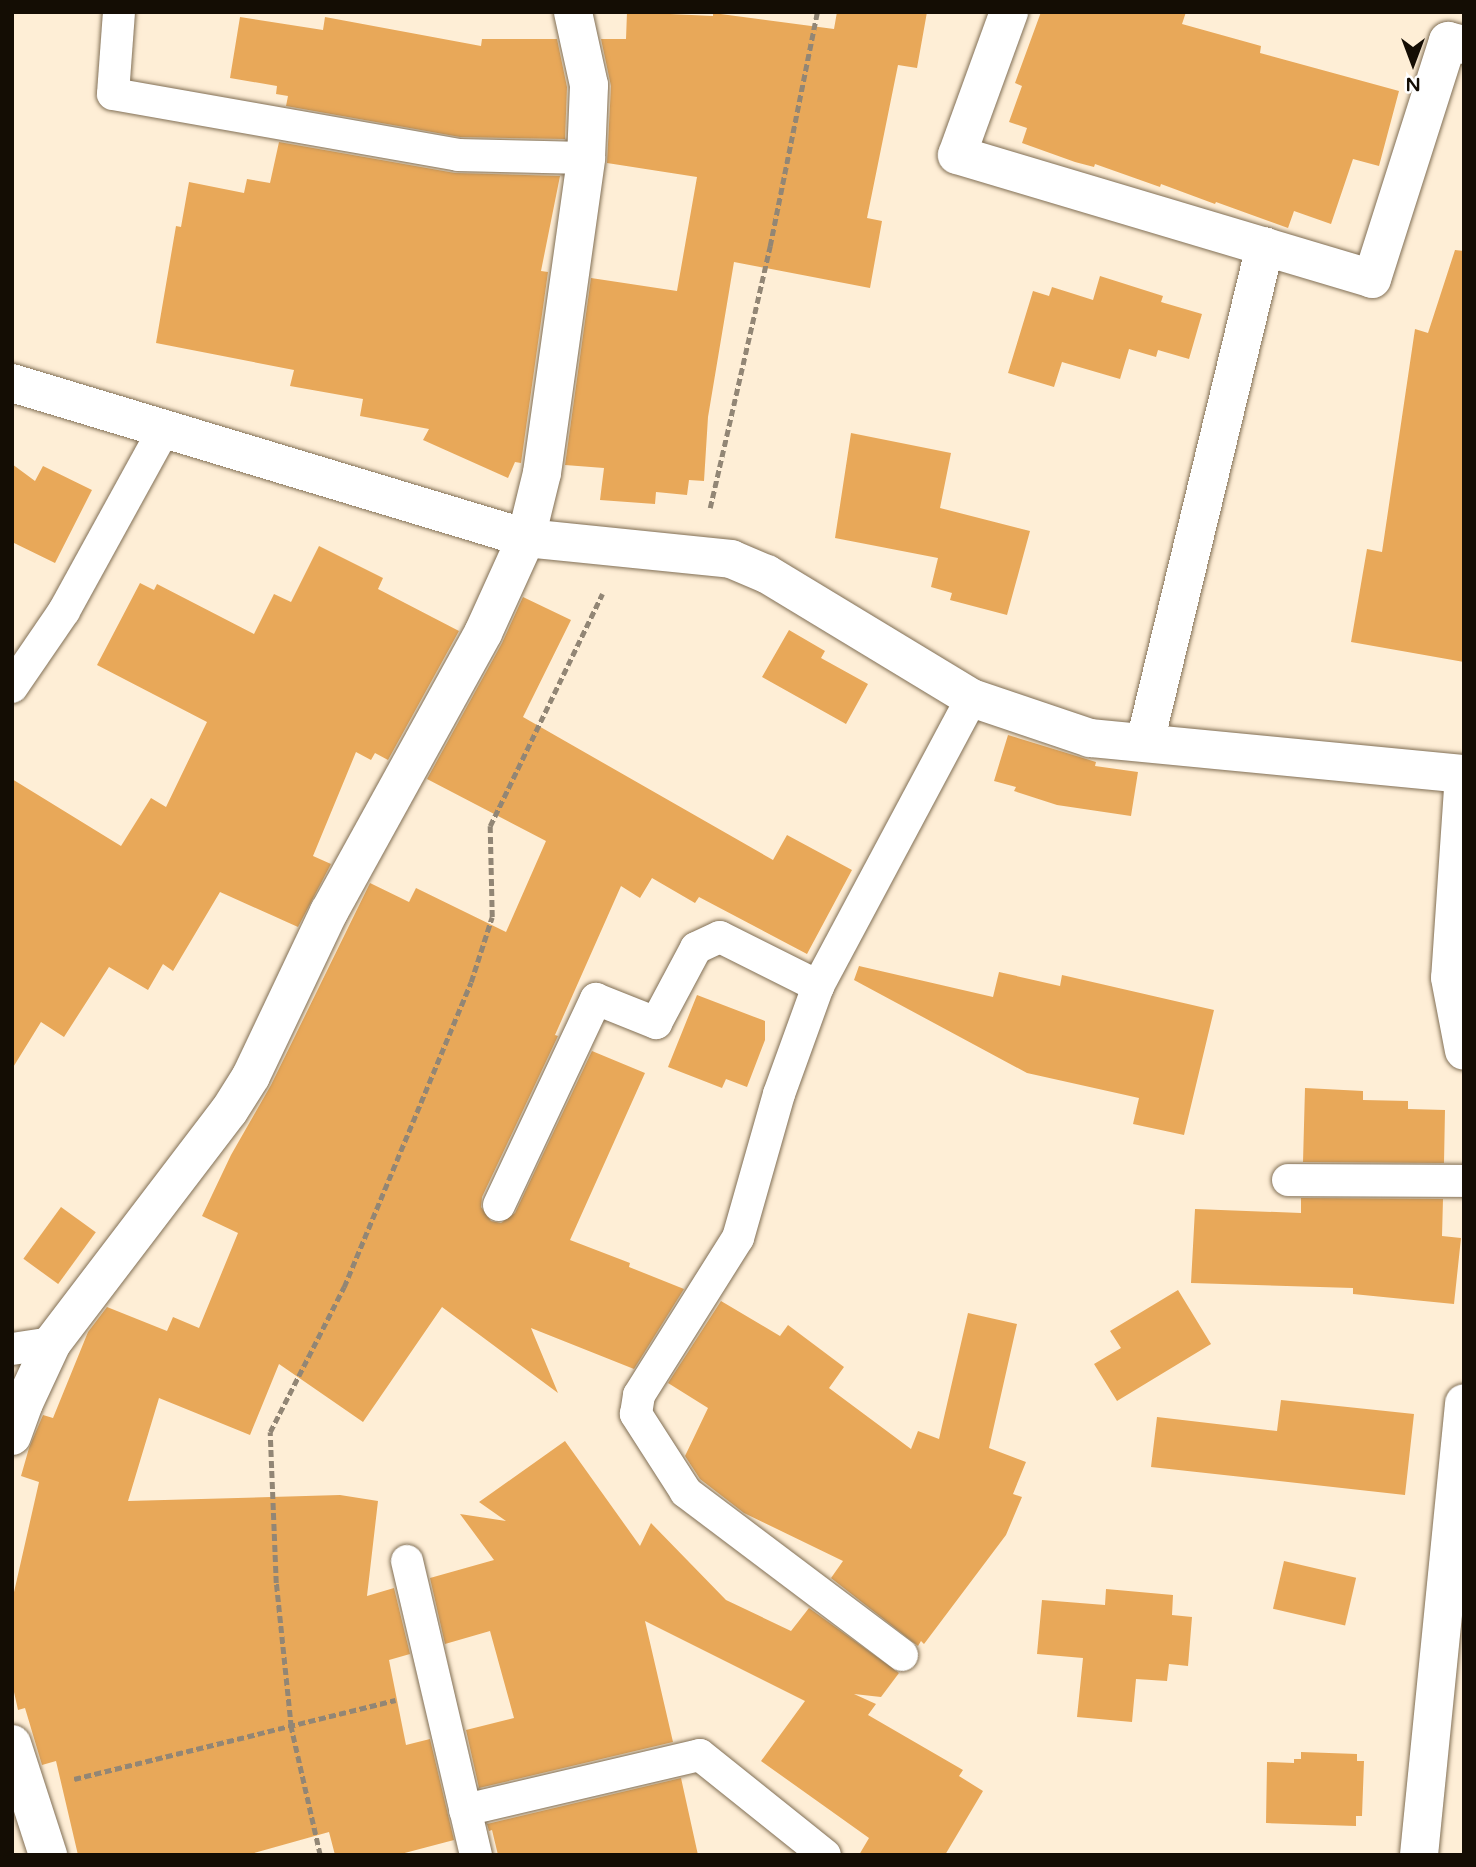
<!DOCTYPE html>
<style>
body{margin:0}
#map{position:relative;width:1476px;height:1867px;overflow:hidden;background:#feeed6;font-family:"Varela Round",sans-serif}
div>[style]{position:absolute}
.building>*{inset:0;background:#e8a859;transform-origin:0 0}
.path>*{height:4.5px;margin-top:-2.25px;transform-origin:0;background:repeating-linear-gradient(90deg,#928675 0 7px,transparent 0 10.5px)}
.roads{filter:drop-shadow(0 0 2px #816f55) drop-shadow(0 0 2px #816f55)}
.service>*{height:32px;margin:-16px;padding:0 16px;transform-origin:16px;border-radius:16px;background:#fff}
.minor>*{height:38px;margin:-19px;padding:0 19px;transform-origin:19px;border-radius:19px;background:#fff}
.tertiary>*{height:38px;margin:-19px;padding:0 19px;transform-origin:19px;border-radius:19px;background:#fff}
span{translate:-50% -50%;white-space:nowrap;text-align:center;line-height:1.15;-webkit-text-stroke:5px #fff;paint-order:stroke}
.frame{position:absolute;inset:0;border:14px solid #140d04;pointer-events:none}
.north{position:absolute;left:1378px;top:28px;width:70px;height:70px;-webkit-text-stroke:5px #fff;paint-order:stroke;rotate:180deg;font-size:19px;font-weight:700;line-height:28px;text-align:center;color:#140d04}
.north::after{content:'';display:block;margin:auto;width:24px;height:32px;background:#140d04;clip-path:polygon(50% 0,100% 100%,50% 72%,0 100%)}
</style>
<div id="map">
<div class="building">
<div style="clip-path:polygon(627px 12px,713px 16px,713px 13px,834px 29px,837px 12px,927px 12px,917px 68px,898px 65px,867px 218px,882px 221px,870px 288px,734px 262px,708px 417px,704px 481px,689px 480px,687px 495px,656px 492px,655px 504px,600px 500px,604px 468px,565px 465px,591px 278px,677px 291px,697px 177px,607px 163px,611px 86px,601px 39px,626px 39px)"></div>
<div style="clip-path:polygon(1041px 12px,1186px 12px,1182px 24px,1261px 46px,1260px 53px,1399px 91px,1379px 166px,1353px 159px,1331px 224px,1294px 211px,1288px 228px,1216px 202px,1215px 204px,1161px 184px,1160px 187px,1095px 164px,1094px 167px,1075px 162px,1022px 143px,1027px 128px,1009px 122px,1022px 86px,1015px 83px)"></div>
<div style="clip-path:polygon(240px 17px,323px 30px,325px 17px,481px 46px,482px 39px,557px 39px,567px 87px,565px 139px,460px 137px,286px 106px,288px 96px,276px 94px,277px 86px,230px 78px)"></div>
<div style="clip-path:polygon(279px 142px,455px 173px,560px 176px,541px 271px,548px 272px,521px 463px,515px 462px,508px 478px,423px 440px,429px 429px,360px 416px,363px 399px,290px 386px,294px 370px,156px 343px,176px 226px,181px 227px,189px 182px,244px 193px,247px 179px,270px 183px)"></div>
<div style="clip-path:polygon(1455px 250px,1464px 251px,1464px 662px,1351px 642px,1367px 549px,1382px 552px,1415px 329px,1428px 333px)"></div>
<div style="clip-path:polygon(1100px 276px,1163px 296px,1161px 302px,1202px 314px,1189px 359px,1158px 350px,1156px 357px,1129px 349px,1120px 379px,1062px 362px,1054px 387px,1008px 373px,1033px 291px,1049px 296px,1052px 287px,1093px 300px)"></div>
<div style="clip-path:polygon(851px 433px,951px 453px,940px 508px,1030px 531px,1007px 615px,950px 600px,952px 593px,931px 587px,938px 558px,835px 538px)"></div>
<div style="clip-path:polygon(12px 464px,35px 481px,43px 466px,92px 490px,55px 563px,12px 542px)"></div>
<div style="clip-path:polygon(319px 546px,383px 578px,378px 589px,459px 631px,388px 760px,375px 753px,371px 760px,356px 752px,313px 856px,331px 864px,298px 927px,220px 892px,173px 971px,163px 964px,148px 990px,109px 967px,64px 1037px,41px 1022px,12px 1069px,12px 779px,121px 846px,151px 798px,166px 807px,207px 722px,97px 665px,140px 583px,154px 590px,157px 584px,254px 634px,274px 594px,291px 602px)"></div>
<div style="clip-path:polygon(523px 597px,571px 620px,523px 717px,773px 860px,787px 835px,852px 870px,807px 954px,699px 897px,695px 903px,652px 878px,640px 898px,621px 886px,555px 1035px,558px 1036px,482px 1197px,481px 1207px,491px 1221px,501px 1223px,515px 1213px,592px 1051px,645px 1073px,570px 1240px,630px 1263px,629px 1267px,684px 1289px,634px 1369px,531px 1328px,558px 1393px,442px 1307px,363px 1422px,279px 1364px,250px 1435px,159px 1398px,128px 1501px,340px 1495px,378px 1501px,367px 1596px,394px 1588px,410px 1654px,389px 1660px,406px 1745px,430px 1739px,454px 1840px,397px 1855px,335px 1855px,329px 1832px,247px 1855px,78px 1855px,56px 1761px,42px 1765px,25px 1708px,18px 1710px,12px 1683px,12px 1601px,39px 1482px,21px 1476px,29px 1448px,43px 1415px,53px 1418px,88px 1332px,107px 1307px,167px 1331px,173px 1317px,199px 1328px,238px 1233px,202px 1216px,231px 1155px,271px 1085px,370px 883px,409px 902px,416px 888px,506px 932px,546px 841px,427px 779px,502px 643px)"></div>
<div style="clip-path:polygon(789px 630px,825px 651px,821px 658px,868px 684px,846px 724px,762px 677px)"></div>
<div style="clip-path:polygon(1008px 735px,1096px 762px,1095px 766px,1138px 772px,1131px 816px,1057px 805px,1014px 791px,1016px 787px,994px 781px)"></div>
<div style="clip-path:polygon(859px 966px,993px 997px,999px 972px,1060px 986px,1062px 975px,1214px 1010px,1184px 1135px,1133px 1124px,1139px 1098px,1027px 1073px,854px 980px)"></div>
<div style="clip-path:polygon(697px 995px,765px 1021px,765px 1040px,747px 1087px,726px 1079px,722px 1088px,668px 1067px)"></div>
<div style="clip-path:polygon(1305px 1088px,1363px 1091px,1363px 1100px,1408px 1101px,1408px 1109px,1445px 1110px,1444px 1163px,1303px 1162px)"></div>
<div style="clip-path:polygon(1301px 1198px,1443px 1199px,1442px 1236px,1461px 1238px,1454px 1304px,1353px 1294px,1353px 1288px,1191px 1283px,1195px 1209px,1301px 1213px)"></div>
<div style="left:61px;top:1207px;width:43px;height:64px;rotate:36deg"></div>
<div style="clip-path:polygon(1178px 1290px,1211px 1344px,1117px 1401px,1094px 1364px,1121px 1348px,1110px 1331px)"></div>
<div style="clip-path:polygon(721px 1301px,780px 1336px,788px 1325px,844px 1367px,829px 1388px,911px 1449px,918px 1431px,939px 1439px,968px 1313px,1017px 1324px,989px 1448px,1026px 1462px,1013px 1494px,1022px 1497px,1006px 1535px,924px 1644px,921px 1641px,918px 1646px,831px 1578px,843px 1561px,744px 1513px,700px 1479px,685px 1456px,708px 1408px,668px 1383px)"></div>
<div style="clip-path:polygon(1281px 1400px,1414px 1414px,1405px 1495px,1151px 1467px,1157px 1417px,1277px 1431px)"></div>
<div style="clip-path:polygon(565px 1441px,640px 1546px,651px 1523px,726px 1600px,791px 1631px,809px 1608px,899px 1673px,881px 1697px,854px 1694px,876px 1704px,868px 1715px,963px 1770px,959px 1776px,983px 1791px,945px 1855px,859px 1855px,869px 1838px,761px 1761px,805px 1701px,645px 1621px,673px 1742px,479px 1788px,466px 1730px,514px 1718px,490px 1631px,445px 1644px,430px 1578px,494px 1560px,460px 1514px,506px 1521px,479px 1502px)"></div>
<div style="left:1284px;top:1561px;width:74px;height:49px;rotate:13deg"></div>
<div style="clip-path:polygon(1106px 1589px,1173px 1595px,1172px 1615px,1192px 1617px,1188px 1666px,1169px 1664px,1167px 1681px,1136px 1679px,1132px 1722px,1077px 1717px,1083px 1658px,1037px 1654px,1042px 1600px,1105px 1605px)"></div>
<div style="clip-path:polygon(1301px 1752px,1357px 1754px,1357px 1761px,1364px 1761px,1362px 1816px,1356px 1816px,1356px 1826px,1266px 1823px,1267px 1762px,1294px 1763px,1294px 1759px,1301px 1759px)"></div>
<div style="clip-path:polygon(681px 1778px,698px 1855px,498px 1855px,492px 1830px,489px 1831px,487px 1824px)"></div>
</div>
<div class="path">
<div style="left:710px;top:508px;width:269px;rotate:-77.1deg"></div>
<div style="left:770px;top:246px;width:239px;rotate:-78.6deg"></div>
<div style="left:74px;top:1779px;width:331px;rotate:-13.8deg"></div>
<div style="left:320px;top:1855px;width:131px;rotate:-102.8deg"></div>
<div style="left:291px;top:1727px;width:145px;rotate:-95.9deg"></div>
<div style="left:276px;top:1583px;width:151px;rotate:-92.3deg"></div>
<div style="left:270px;top:1432px;width:163px;rotate:-63deg"></div>
<div style="left:344px;top:1287px;width:330px;rotate:-67.4deg"></div>
<div style="left:471px;top:982px;width:68px;rotate:-72.1deg"></div>
<div style="left:492px;top:917px;width:91px;rotate:-91.3deg"></div>
<div style="left:490px;top:826px;width:258px;rotate:-64.2deg"></div>
</div>
<div class="roads">
<div class="service">
<div style="left:119px;top:12px;width:82px;rotate:94.2deg"></div>
<div style="left:113px;top:94px;width:350px;rotate:10deg"></div>
<div style="left:458px;top:155px;width:128px;rotate:1.3deg"></div>
<div style="left:12px;top:687px;width:92px;rotate:-55.6deg"></div>
<div style="left:64px;top:611px;width:208px;rotate:-61.2deg"></div>
<div style="left:1288px;top:1180px;width:176px;rotate:0.3deg"></div>
<div style="left:499px;top:1205px;width:228px;rotate:-64.8deg"></div>
<div style="left:596px;top:999px;width:65px;rotate:21.8deg"></div>
<div style="left:656px;top:1023px;width:85px;rotate:-61.9deg"></div>
<div style="left:696px;top:948px;width:26px;rotate:-25deg"></div>
<div style="left:720px;top:937px;width:110px;rotate:26.6deg"></div>
<div style="left:12px;top:1349px;width:40px;rotate:-8.5deg"></div>
<div style="left:407px;top:1561px;width:302px;rotate:76.8deg"></div>
<div style="left:902px;top:1655px;width:271px;rotate:-143deg"></div>
<div style="left:686px;top:1492px;width:93px;rotate:-122.7deg"></div>
<div style="left:636px;top:1414px;width:19px;rotate:-81deg"></div>
<div style="left:639px;top:1395px;width:186px;rotate:-57.8deg"></div>
<div style="left:738px;top:1238px;width:150px;rotate:-74.1deg"></div>
<div style="left:779px;top:1094px;width:115px;rotate:-70.1deg"></div>
<div style="left:818px;top:986px;width:327px;rotate:-61.9deg"></div>
<div style="left:465px;top:1810px;width:241px;rotate:-13.2deg"></div>
<div style="left:700px;top:1755px;width:160px;rotate:38.7deg"></div>
</div>
<div class="minor">
<div style="left:1009px;top:12px;width:152px;rotate:110deg"></div>
<div style="left:957px;top:155px;width:433px;rotate:16.6deg"></div>
<div style="left:1372px;top:279px;width:250px;rotate:-72.3deg"></div>
<div style="left:1448px;top:41px;width:16px;rotate:14deg"></div>
<div style="left:526px;top:538px;width:206px;rotate:5.8deg"></div>
<div style="left:731px;top:559px;width:39px;rotate:23deg"></div>
<div style="left:767px;top:574px;width:240px;rotate:31.2deg"></div>
<div style="left:972px;top:698px;width:125px;rotate:18.7deg"></div>
<div style="left:1090px;top:738px;width:376px;rotate:5.5deg"></div>
<div style="left:1464px;top:774px;width:204px;rotate:93.9deg"></div>
<div style="left:1450px;top:978px;width:74px;rotate:79.1deg"></div>
<div style="left:1145px;top:742px;width:510px;rotate:-76.4deg"></div>
<div style="left:12px;top:1436px;width:35px;rotate:-70deg"></div>
<div style="left:24px;top:1403px;width:66px;rotate:-65deg"></div>
<div style="left:52px;top:1343px;width:292px;rotate:-52.7deg"></div>
<div style="left:229px;top:1111px;width:41px;rotate:-57.8deg"></div>
<div style="left:251px;top:1076px;width:182px;rotate:-64.6deg"></div>
<div style="left:329px;top:912px;width:319px;rotate:-61.1deg"></div>
<div style="left:483px;top:633px;width:104px;rotate:-65.6deg"></div>
<div style="left:526px;top:538px;width:67px;rotate:-76.2deg"></div>
<div style="left:542px;top:473px;width:318px;rotate:-82deg"></div>
<div style="left:586px;top:158px;width:73px;rotate:-87.6deg"></div>
<div style="left:589px;top:85px;width:75px;rotate:-102.4deg"></div>
<div style="left:12px;top:1744px;width:117px;rotate:72deg"></div>
<div style="left:1419px;top:1855px;width:454px;rotate:-84.3deg"></div>
</div>
<div class="tertiary">
<div style="left:12px;top:383px;width:537px;rotate:16.78deg"></div>
</div>
</div>
<div class="frame"></div>
<div class="north">N</div>
</div>
